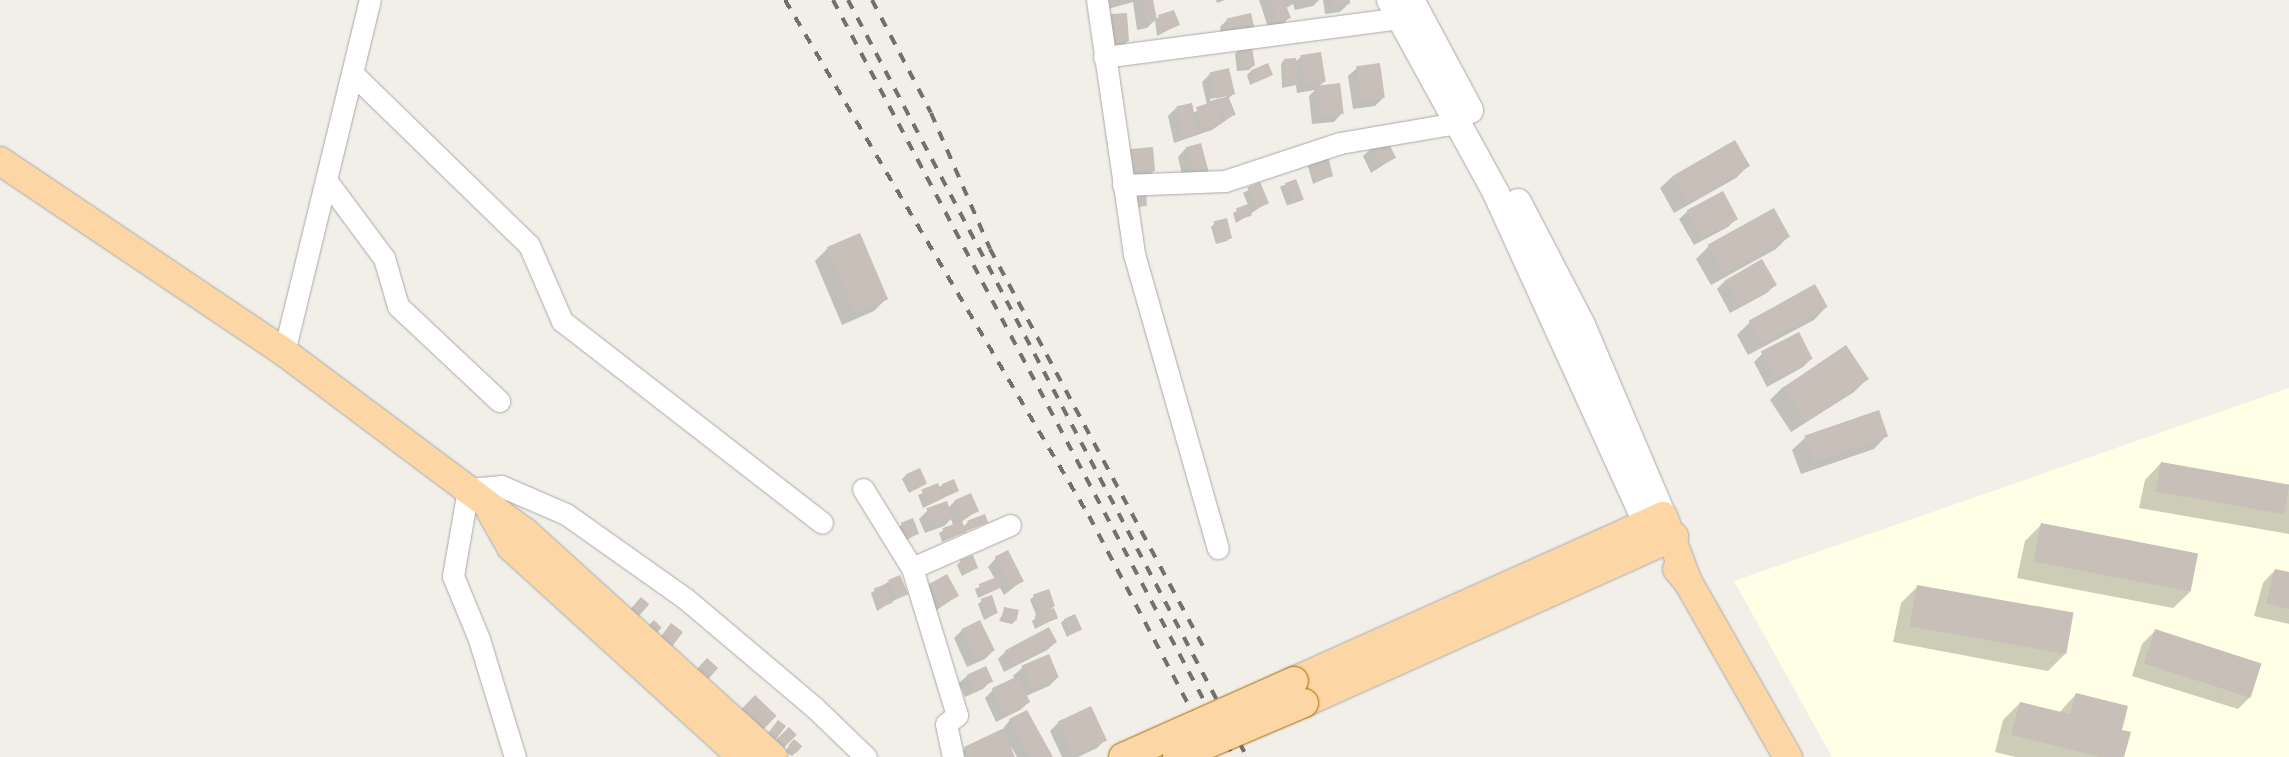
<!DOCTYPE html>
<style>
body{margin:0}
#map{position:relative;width:2289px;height:757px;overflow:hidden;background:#f2efe9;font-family:Lato,sans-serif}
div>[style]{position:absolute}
.education>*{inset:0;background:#ffffe5}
.shadow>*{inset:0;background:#0003;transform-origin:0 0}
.building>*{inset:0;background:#c7bfb8;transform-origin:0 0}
.roads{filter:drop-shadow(0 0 1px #a9a9a9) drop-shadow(0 0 1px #a9a9a9)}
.minor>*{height:21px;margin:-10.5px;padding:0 10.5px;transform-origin:10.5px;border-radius:10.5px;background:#fff}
.tertiary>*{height:26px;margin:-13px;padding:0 13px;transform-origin:13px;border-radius:13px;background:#fff}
.primary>*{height:28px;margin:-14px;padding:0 14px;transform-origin:14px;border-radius:14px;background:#fcd6a4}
.rail>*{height:4px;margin-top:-2px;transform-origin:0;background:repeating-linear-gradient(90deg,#707070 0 10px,transparent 0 20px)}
.bridges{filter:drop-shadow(0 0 1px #a06b00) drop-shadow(0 0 1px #a06b00)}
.primary-bridge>*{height:28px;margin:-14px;padding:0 14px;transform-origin:14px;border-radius:14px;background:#fcd6a4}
span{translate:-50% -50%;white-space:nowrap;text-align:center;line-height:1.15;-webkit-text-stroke:5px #fff;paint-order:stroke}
</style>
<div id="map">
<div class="education">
<div style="clip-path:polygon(2289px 388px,2289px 757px,1832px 757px,1734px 581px)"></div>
</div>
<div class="shadow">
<div style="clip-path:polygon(1099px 0,1152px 0,1155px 20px,1159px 17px,1178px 25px,1157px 36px,1155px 20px,1147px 28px,1137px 30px,1133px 2px,1101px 11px)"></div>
<div style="clip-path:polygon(1216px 0,1225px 0,1217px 3px)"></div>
<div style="clip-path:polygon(1259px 0,1319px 0,1313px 6px,1295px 10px,1293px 4px,1286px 8px,1289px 18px,1281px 26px,1269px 30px)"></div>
<div style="clip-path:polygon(1323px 0,1349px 0,1349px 3px,1340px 12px,1325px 14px)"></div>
<div style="clip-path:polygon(1126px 15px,1128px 41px,1120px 49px,1099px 51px)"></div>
<div style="clip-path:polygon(1228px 19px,1253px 30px,1223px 43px,1220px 27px)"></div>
<div style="clip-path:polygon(1239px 50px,1253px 66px,1249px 70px,1237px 71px,1235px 54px)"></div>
<div style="clip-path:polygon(1301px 57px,1325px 81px,1318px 87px,1342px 113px,1334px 122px,1312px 124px,1309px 96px,1315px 90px,1297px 93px,1296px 85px,1282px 88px,1281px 64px,1284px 60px,1295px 62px)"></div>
<div style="clip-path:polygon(1357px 68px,1384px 97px,1375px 106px,1353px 109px,1348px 76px)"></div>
<div style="clip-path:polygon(1251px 71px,1271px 75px,1250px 85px,1247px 75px)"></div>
<div style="clip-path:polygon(evenodd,1210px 74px,1234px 93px,1228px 99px,1235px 114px,1212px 130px,1174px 143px,1168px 116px,1176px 108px,1193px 113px,1207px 105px,1202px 82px,1210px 74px,1226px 95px,1226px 97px,1210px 101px,1210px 99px,1226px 95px)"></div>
<div style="clip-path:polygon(1201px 145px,1207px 171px,1184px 184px,1178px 157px,1186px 148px)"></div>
<div style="clip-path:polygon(1372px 148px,1394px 158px,1371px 173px,1363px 156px)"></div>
<div style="clip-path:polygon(1120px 159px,1154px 171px,1146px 179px,1123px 181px)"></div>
<div style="clip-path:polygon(1312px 162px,1331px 176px,1313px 184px,1308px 166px)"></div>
<div style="clip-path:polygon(1748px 166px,1736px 178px,1674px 213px,1660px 188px,1673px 176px)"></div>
<div style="left:1296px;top:181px;width:20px;height:17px;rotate:70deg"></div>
<div style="clip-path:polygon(1260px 184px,1267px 203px,1236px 223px,1233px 213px,1248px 205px,1243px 193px)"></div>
<div style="clip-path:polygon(1131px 195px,1146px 205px,1129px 211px)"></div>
<div style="clip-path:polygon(1688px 211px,1736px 219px,1728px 227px,1694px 245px,1679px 219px)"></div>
<div style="clip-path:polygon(1215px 223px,1231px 237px,1227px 241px,1216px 244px,1211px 227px)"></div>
<div style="clip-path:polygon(1788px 237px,1776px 249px,1711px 285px,1696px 259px,1709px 246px)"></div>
<div style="clip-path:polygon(828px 248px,886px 299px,874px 311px,842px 325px,815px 261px)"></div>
<div style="clip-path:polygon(1725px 281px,1775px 285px,1767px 293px,1730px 313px,1717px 289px)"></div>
<div style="clip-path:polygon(1826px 307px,1814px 320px,1748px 355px,1737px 335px,1750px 322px)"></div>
<div style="clip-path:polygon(1762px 354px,1812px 358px,1803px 367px,1767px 387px,1754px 362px)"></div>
<div style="clip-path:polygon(1867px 379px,1854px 392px,1791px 432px,1770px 400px,1783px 387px)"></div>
<div style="clip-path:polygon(1886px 436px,1874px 449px,1801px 474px,1792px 450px,1805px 438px)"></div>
<div style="clip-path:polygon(2161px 463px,2289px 485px,2289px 534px,2139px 508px,2145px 480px)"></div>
<div style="clip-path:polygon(906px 475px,926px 484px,909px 493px,902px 479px)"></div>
<div style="clip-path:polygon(943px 485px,958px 491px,923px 508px,918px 495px)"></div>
<div style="clip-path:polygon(955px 501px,977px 511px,961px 522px,963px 527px,968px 522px,987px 522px,942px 542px,939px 533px,953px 525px,951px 519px,944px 526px,925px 533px,919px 519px,928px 510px,948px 508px)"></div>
<div style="clip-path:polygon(902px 524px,918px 533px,904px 542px,898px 528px)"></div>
<div style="clip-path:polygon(2042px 524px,2190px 592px,2173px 608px,2017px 578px,2025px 541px)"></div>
<div style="clip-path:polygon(996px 558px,1023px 580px,1004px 595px,1000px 588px,978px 598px,975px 589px,995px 579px,988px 567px)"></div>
<div style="clip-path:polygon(961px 561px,977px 568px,962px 576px,957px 565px)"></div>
<div style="clip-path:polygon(2275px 570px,2289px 574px,2289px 624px,2254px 616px,2263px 583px)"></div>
<div style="clip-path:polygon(888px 582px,906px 593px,877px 611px,871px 593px)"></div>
<div style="clip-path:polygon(929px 585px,957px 596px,931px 614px,920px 593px)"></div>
<div style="clip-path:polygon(1918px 586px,2065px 654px,2048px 671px,1893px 642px,1901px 603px)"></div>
<div style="clip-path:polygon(1034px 596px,1054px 606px,1048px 612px,1056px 618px,1035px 629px,1032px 621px,1037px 617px,1030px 600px)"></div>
<div style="clip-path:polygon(982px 601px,997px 613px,984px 620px,978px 604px)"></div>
<div style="clip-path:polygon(1005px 609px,1016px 620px,1012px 624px,999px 621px)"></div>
<div style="clip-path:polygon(1065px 619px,1080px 629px,1067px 637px,1061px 623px)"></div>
<div style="clip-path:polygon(962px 630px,993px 651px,985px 659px,967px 667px,954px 638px)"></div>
<div style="clip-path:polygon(2155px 631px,2261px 664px,2251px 696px,2238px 709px,2132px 676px,2142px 644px)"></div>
<div style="clip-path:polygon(1056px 642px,1047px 650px,1004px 672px,998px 659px,1006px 651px)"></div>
<div style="clip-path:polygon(1022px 668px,1058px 677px,1049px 686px,1026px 696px,1029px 702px,1020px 710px,996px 722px,985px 698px,993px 690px,1015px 679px,1013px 676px)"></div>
<div style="clip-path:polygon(968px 675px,991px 681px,983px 689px,965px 697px,959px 683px)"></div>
<div style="clip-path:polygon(2076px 694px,2123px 757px,2016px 757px,1995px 752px,2003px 720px,2020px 703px,2059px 713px)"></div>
<div style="clip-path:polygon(1090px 708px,1105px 740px,1097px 748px,1078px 757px,1062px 757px,1050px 731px,1058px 723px)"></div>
<div style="clip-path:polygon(1010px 720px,1052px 757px,1017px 757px,1011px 746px,1014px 757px,956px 757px,965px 748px,1002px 730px)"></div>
<div style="clip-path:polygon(790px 745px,796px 752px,792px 756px,785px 751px)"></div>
</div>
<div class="building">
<div style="clip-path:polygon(1142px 0,1153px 0,1157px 20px,1145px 22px)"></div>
<div style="clip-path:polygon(1270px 0,1284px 0,1291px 18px,1277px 23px)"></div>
<div style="clip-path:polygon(1332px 0,1350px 0,1350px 4px,1333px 6px)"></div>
<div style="clip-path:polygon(1174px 10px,1180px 25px,1160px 33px,1157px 23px,1160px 21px,1158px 15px)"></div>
<div style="left:1127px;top:13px;width:28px;height:22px;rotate:86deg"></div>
<div style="left:1251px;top:13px;width:17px;height:25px;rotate:77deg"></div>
<div style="left:1252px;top:47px;width:19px;height:14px;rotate:81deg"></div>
<div style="left:1321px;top:52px;width:30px;height:21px;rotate:81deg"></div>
<div style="left:1296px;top:58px;width:26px;height:12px;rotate:86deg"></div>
<div style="left:1268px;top:63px;width:13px;height:19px;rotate:67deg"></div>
<div style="left:1380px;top:63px;width:35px;height:24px;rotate:82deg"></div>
<div style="left:1229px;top:68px;width:27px;height:20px;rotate:77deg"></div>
<div style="left:1340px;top:83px;width:31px;height:23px;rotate:83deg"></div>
<div style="left:1229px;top:98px;width:18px;height:12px;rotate:68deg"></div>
<div style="left:1215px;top:101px;width:22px;height:20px;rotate:72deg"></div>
<div style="left:1192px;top:103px;width:30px;height:16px;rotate:78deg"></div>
<div style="left:1387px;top:140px;width:20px;height:17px;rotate:63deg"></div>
<div style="left:1735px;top:140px;width:30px;height:72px;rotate:60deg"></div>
<div style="left:1201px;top:143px;width:30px;height:16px;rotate:75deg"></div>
<div style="left:1153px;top:147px;width:24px;height:25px;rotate:85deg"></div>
<div style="left:1328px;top:156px;width:21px;height:18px;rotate:76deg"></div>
<div style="left:1296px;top:179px;width:22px;height:12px;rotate:69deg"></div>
<div style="left:1260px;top:182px;width:23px;height:14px;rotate:67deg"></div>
<div style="left:1723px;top:191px;width:32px;height:41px;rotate:62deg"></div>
<div style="left:1146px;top:192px;width:14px;height:15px;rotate:86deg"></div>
<div style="left:1248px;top:204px;width:12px;height:13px;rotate:70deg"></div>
<div style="left:1774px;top:208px;width:33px;height:76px;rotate:61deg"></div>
<div style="left:1227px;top:218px;width:21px;height:14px;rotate:76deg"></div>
<div style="left:860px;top:233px;width:72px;height:36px;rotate:67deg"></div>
<div style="left:1762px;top:259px;width:30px;height:43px;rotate:60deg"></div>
<div style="left:1815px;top:284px;width:26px;height:76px;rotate:61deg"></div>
<div style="left:1799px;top:332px;width:30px;height:43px;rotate:63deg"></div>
<div style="left:1846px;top:345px;width:41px;height:76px;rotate:56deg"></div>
<div style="left:1879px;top:410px;width:28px;height:79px;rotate:71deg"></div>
<div style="left:2161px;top:462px;width:130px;height:30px;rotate:10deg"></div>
<div style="left:920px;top:468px;width:17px;height:16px;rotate:66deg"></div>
<div style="left:954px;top:479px;width:13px;height:13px;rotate:67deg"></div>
<div style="left:938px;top:483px;width:16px;height:18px;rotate:68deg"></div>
<div style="left:971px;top:493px;width:20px;height:18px;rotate:66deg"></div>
<div style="left:947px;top:501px;width:18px;height:22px;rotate:71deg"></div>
<div style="left:985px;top:514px;width:9px;height:19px;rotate:69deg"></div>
<div style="left:913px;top:518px;width:17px;height:13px;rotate:69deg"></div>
<div style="left:962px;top:521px;width:12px;height:21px;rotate:70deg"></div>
<div style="left:2041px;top:523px;width:160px;height:39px;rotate:11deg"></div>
<div style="left:1008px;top:550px;width:35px;height:15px;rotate:63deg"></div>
<div style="left:973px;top:555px;width:14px;height:14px;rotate:69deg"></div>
<div style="clip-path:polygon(2275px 569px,2289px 572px,2289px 609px,2266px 603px)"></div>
<div style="left:947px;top:574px;width:25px;height:21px;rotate:61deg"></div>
<div style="left:900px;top:575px;width:21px;height:13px;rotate:67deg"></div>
<div style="left:999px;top:576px;width:11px;height:22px;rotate:68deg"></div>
<div style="left:886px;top:584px;width:20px;height:13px;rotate:70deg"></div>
<div style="left:1917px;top:585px;width:159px;height:42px;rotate:10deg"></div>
<div style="left:1049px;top:589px;width:18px;height:17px;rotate:71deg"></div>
<div style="left:992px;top:595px;width:19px;height:12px;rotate:72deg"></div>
<div style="left:641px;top:597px;width:11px;height:17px;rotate:41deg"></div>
<div style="left:1004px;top:607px;width:15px;height:11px;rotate:11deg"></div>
<div style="left:1054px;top:608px;width:11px;height:21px;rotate:68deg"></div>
<div style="left:1075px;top:614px;width:17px;height:12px;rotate:65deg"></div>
<div style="left:654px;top:620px;width:11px;height:10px;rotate:45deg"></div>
<div style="left:980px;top:620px;width:34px;height:21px;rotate:64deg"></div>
<div style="left:671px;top:623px;width:15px;height:20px;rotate:37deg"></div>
<div style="left:1049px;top:627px;width:17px;height:50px;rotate:62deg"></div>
<div style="left:2155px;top:629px;width:112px;height:36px;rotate:18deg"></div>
<div style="left:1049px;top:654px;width:25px;height:30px;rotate:67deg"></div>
<div style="left:707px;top:658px;width:15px;height:23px;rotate:42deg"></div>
<div style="left:986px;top:666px;width:17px;height:21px;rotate:65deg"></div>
<div style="left:1018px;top:676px;width:29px;height:29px;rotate:65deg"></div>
<div style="clip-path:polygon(2076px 693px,2128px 706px,2122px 730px,2131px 732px,2124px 757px,2101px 757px,2011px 735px,2020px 702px,2070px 714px)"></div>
<div style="left:755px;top:695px;width:30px;height:28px;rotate:44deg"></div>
<div style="left:1091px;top:706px;width:38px;height:37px;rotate:65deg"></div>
<div style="clip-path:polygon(1027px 710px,1053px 757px,1030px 757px,1009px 719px)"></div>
<div style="left:778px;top:720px;width:10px;height:26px;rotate:37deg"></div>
<div style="left:789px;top:727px;width:11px;height:27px;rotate:45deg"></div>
<div style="clip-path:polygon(1002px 729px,1015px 757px,969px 757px,964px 747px)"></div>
<div style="left:794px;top:739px;width:11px;height:9px;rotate:41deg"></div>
</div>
<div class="roads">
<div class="minor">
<div style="left:1097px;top:0;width:257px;rotate:81.7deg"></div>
<div style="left:1134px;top:254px;width:306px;rotate:74.1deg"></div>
<div style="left:1104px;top:57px;width:299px;rotate:-7.5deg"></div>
<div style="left:352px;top:73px;width:247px;rotate:44.2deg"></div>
<div style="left:529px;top:245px;width:83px;rotate:66.5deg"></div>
<div style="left:562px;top:321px;width:329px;rotate:37.8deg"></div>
<div style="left:326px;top:180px;width:97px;rotate:53.4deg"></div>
<div style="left:384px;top:258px;width:50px;rotate:73.7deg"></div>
<div style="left:398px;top:306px;width:139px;rotate:43.2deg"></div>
<div style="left:1123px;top:185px;width:102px;rotate:-2.2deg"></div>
<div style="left:1225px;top:181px;width:121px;rotate:-18.3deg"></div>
<div style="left:1340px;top:143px;width:119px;rotate:-9.7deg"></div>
<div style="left:284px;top:352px;width:362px;rotate:-76.3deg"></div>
<div style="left:863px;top:489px;width:93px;rotate:58.2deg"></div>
<div style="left:912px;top:568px;width:154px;rotate:73deg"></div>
<div style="left:957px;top:715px;width:14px;rotate:141deg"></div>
<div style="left:946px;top:724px;width:34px;rotate:78deg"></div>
<div style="left:912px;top:568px;width:107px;rotate:-23.7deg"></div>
<div style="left:515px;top:757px;width:123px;rotate:-107deg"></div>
<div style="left:479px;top:639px;width:68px;rotate:-112.4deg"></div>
<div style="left:453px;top:576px;width:88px;rotate:-80.2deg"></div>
<div style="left:468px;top:489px;width:33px;rotate:-5deg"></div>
<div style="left:501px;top:486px;width:71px;rotate:23.3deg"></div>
<div style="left:566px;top:514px;width:147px;rotate:35.3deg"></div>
<div style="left:686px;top:599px;width:167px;rotate:40.2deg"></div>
<div style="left:814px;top:707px;width:72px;rotate:43.9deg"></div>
</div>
<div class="tertiary">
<div style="left:1390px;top:0;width:220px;rotate:61.2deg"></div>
<div style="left:1496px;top:193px;width:384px;rotate:65.5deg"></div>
<div style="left:1411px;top:0;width:125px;rotate:61.8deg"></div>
<div style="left:1518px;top:202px;width:139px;rotate:62.5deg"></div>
<div style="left:1582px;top:325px;width:207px;rotate:67deg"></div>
</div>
<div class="primary">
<div style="left:0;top:161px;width:342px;rotate:33.9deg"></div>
<div style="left:284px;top:352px;width:301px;rotate:36.8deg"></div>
<div style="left:525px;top:532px;width:335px;rotate:42.2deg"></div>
<div style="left:491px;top:512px;width:40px;rotate:60.3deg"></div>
<div style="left:511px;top:547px;width:312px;rotate:42.3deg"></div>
<div style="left:1677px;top:569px;width:17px;rotate:50deg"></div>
<div style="left:1688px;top:582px;width:202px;rotate:60.3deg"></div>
<div style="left:1294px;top:681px;width:404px;rotate:-24.1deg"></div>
<div style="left:1663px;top:516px;width:71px;rotate:69.3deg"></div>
<div style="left:1304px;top:703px;width:406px;rotate:-24.2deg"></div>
</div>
</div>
<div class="rail">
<div style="left:785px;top:0;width:599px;rotate:59.5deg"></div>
<div style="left:1089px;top:516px;width:272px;rotate:62.2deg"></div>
<div style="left:833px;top:0;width:857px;rotate:62.09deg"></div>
<div style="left:848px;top:0;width:856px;rotate:62.21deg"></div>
<div style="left:872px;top:0;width:127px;rotate:62.4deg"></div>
<div style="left:931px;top:113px;width:148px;rotate:66.5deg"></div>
<div style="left:990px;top:249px;width:455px;rotate:61.8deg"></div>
</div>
<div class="bridges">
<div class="primary-bridge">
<div style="left:1123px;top:757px;width:187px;rotate:-24deg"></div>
<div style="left:1177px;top:757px;width:138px;rotate:-23deg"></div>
</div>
</div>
</div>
